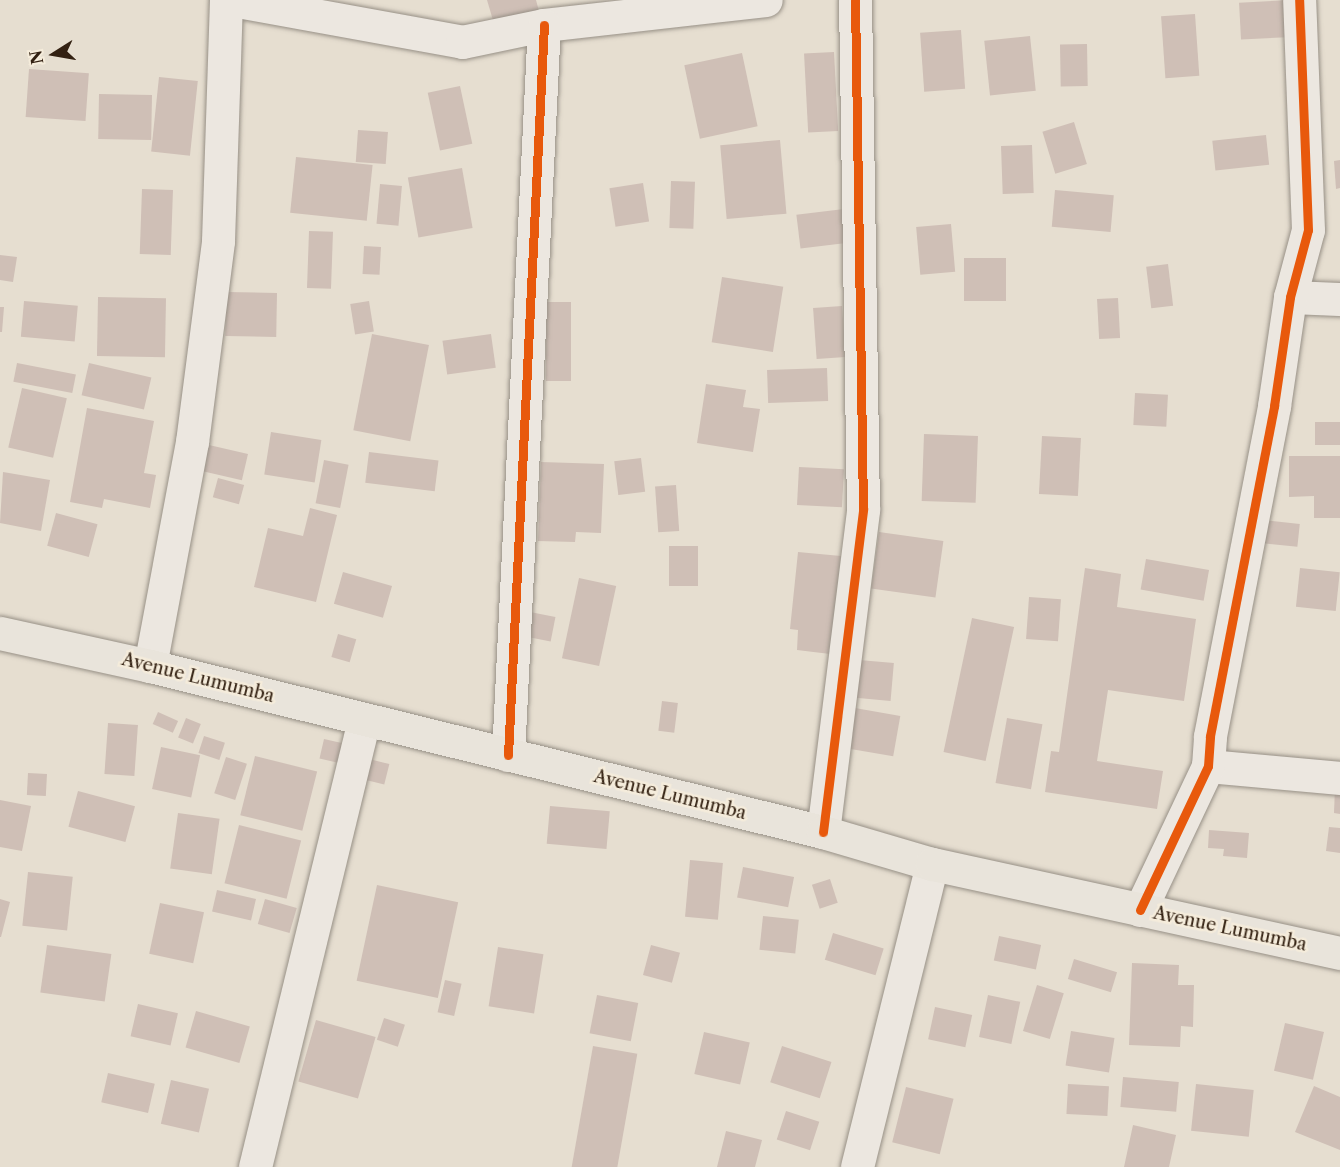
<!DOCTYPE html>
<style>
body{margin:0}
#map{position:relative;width:1340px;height:1167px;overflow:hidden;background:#e6ded0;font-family:"Libre Caslon Text",serif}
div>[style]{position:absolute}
.building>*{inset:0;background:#cfbfb6;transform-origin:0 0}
.roads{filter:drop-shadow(0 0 2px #979086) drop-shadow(0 0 2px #979086)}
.minor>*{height:33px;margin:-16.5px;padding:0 16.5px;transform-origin:16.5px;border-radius:16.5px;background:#ece7e0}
.major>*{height:33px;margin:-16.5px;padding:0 16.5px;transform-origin:16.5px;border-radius:16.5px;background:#e9e4db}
.cycleway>*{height:9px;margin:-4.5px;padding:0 4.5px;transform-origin:4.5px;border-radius:4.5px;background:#e8590c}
span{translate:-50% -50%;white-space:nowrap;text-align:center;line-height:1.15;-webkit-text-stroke:5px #f5ecdb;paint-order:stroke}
.street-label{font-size:18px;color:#332112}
.north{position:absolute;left:24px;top:24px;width:60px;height:60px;-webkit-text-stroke:4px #f5ecdb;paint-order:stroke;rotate:259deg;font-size:16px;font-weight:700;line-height:24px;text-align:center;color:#332112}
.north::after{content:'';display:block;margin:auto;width:21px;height:27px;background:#332112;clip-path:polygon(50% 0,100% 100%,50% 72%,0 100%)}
</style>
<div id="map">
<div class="building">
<div style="clip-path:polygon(487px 0,536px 0,540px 15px,495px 27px)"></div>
<div style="left:1290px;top:0;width:37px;height:51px;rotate:87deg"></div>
<div style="left:1195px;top:14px;width:62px;height:34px;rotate:86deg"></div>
<div style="left:961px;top:30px;width:59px;height:41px;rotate:86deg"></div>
<div style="left:1030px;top:36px;width:55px;height:46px;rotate:84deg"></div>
<div style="left:1087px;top:44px;width:42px;height:27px;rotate:89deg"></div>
<div style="left:834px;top:52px;width:79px;height:30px;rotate:87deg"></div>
<div style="left:742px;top:53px;width:75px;height:59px;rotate:78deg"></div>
<div style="left:29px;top:69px;width:60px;height:48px;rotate:4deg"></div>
<div style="left:159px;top:77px;width:39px;height:75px;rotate:6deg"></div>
<div style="left:460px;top:86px;width:59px;height:33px;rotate:78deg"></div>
<div style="left:99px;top:94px;width:53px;height:45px;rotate:1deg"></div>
<div style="left:1074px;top:122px;width:44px;height:33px;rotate:73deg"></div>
<div style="left:358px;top:130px;width:30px;height:32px;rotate:4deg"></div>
<div style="left:1266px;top:135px;width:30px;height:54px;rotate:84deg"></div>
<div style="left:780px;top:140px;width:74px;height:60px;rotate:85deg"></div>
<div style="left:1032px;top:145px;width:48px;height:31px;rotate:88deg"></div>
<div style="left:296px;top:157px;width:77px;height:56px;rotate:6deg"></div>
<div style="clip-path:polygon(1340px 160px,1340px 188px,1336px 189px,1334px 161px)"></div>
<div style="left:462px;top:168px;width:61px;height:55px;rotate:80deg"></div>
<div style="left:671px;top:181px;width:24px;height:47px;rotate:2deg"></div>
<div style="left:643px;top:183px;width:39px;height:34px;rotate:81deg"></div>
<div style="left:380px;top:184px;width:22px;height:40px;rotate:5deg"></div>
<div style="left:142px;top:189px;width:31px;height:65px;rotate:2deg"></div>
<div style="left:1055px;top:190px;width:59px;height:37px;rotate:5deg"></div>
<div style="left:844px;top:209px;width:34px;height:48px;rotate:83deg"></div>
<div style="left:951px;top:224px;width:48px;height:35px;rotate:85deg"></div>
<div style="left:309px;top:231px;width:24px;height:57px;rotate:2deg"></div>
<div style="left:364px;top:246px;width:17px;height:28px;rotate:3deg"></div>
<div style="clip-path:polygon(0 255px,17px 257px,13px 282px,0 280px)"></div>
<div style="left:964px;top:258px;width:42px;height:43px"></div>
<div style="left:1168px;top:264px;width:42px;height:22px;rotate:83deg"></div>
<div style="left:722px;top:277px;width:62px;height:66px;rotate:9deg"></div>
<div style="left:226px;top:292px;width:51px;height:44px;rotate:1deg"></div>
<div style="left:98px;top:297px;width:68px;height:59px;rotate:1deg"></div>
<div style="left:1118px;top:298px;width:40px;height:21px;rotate:87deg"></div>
<div style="left:24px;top:301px;width:54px;height:36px;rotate:5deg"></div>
<div style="left:369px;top:301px;width:31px;height:19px;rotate:81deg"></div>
<div style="left:546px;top:302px;width:25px;height:79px"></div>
<div style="left:842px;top:306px;width:51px;height:29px;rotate:86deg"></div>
<div style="clip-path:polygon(0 307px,4px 307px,2px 332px,0 332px)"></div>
<div style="left:372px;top:334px;width:58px;height:98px;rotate:11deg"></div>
<div style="left:491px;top:334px;width:34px;height:49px;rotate:82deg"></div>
<div style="left:17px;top:363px;width:60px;height:19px;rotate:11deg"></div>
<div style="left:89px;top:363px;width:64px;height:33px;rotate:13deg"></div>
<div style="left:827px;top:368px;width:33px;height:60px;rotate:88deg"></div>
<div style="clip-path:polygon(706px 384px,746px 390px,743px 407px,760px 409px,753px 452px,697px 443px)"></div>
<div style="left:22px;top:388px;width:46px;height:61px;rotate:13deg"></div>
<div style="left:1135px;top:393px;width:33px;height:32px;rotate:3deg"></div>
<div style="clip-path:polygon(87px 408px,154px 421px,144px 473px,156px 475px,150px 508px,104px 499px,102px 508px,70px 502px)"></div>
<div style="left:1340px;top:422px;width:23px;height:25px;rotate:90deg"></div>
<div style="left:271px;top:432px;width:51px;height:43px;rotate:9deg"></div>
<div style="left:924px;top:434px;width:54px;height:67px;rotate:2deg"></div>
<div style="left:1042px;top:436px;width:39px;height:58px;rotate:3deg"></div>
<div style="left:209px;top:445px;width:40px;height:27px;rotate:13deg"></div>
<div style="left:369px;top:452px;width:70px;height:31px;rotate:7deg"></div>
<div style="clip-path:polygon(1289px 456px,1340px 456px,1340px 518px,1314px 518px,1314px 496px,1289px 497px)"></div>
<div style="left:641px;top:458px;width:34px;height:27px;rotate:83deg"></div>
<div style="left:324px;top:460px;width:25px;height:44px;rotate:11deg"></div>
<div style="clip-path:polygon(541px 462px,604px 464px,601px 533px,576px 532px,575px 542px,538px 541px)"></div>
<div style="left:799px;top:467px;width:45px;height:38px;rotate:3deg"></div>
<div style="clip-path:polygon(3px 472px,50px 480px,41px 531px,0 523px)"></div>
<div style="left:218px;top:478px;width:27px;height:20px;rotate:15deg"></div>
<div style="left:676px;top:485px;width:46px;height:21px;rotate:86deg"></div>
<div style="clip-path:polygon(310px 508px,337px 515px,316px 602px,254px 587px,268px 528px,303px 536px)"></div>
<div style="left:56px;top:513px;width:43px;height:34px;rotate:15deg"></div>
<div style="left:1262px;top:520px;width:38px;height:23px;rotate:6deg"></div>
<div style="left:879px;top:532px;width:65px;height:57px;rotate:8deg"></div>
<div style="left:669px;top:546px;width:29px;height:40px"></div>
<div style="clip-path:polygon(798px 552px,841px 556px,830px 654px,797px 650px,798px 630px,790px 629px)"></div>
<div style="left:1146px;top:559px;width:64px;height:31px;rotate:10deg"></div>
<div style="clip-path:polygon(1085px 568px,1121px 574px,1117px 607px,1196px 619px,1184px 701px,1108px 690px,1097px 761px,1163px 771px,1157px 809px,1045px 792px,1051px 751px,1059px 752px)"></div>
<div style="left:1300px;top:568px;width:40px;height:39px;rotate:6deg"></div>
<div style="left:343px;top:572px;width:51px;height:33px;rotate:16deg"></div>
<div style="left:579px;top:578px;width:38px;height:82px;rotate:12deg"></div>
<div style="left:1029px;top:597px;width:32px;height:42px;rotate:4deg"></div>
<div style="left:525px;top:611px;width:31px;height:25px;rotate:11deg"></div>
<div style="left:972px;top:618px;width:43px;height:137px;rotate:12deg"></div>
<div style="left:338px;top:634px;width:19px;height:24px;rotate:16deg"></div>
<div style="left:859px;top:660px;width:35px;height:38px;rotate:5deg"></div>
<div style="left:662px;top:701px;width:16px;height:30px;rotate:7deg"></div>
<div style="left:855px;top:708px;width:46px;height:41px;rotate:10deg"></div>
<div style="left:158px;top:712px;width:22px;height:13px;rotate:24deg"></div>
<div style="left:186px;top:718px;width:16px;height:21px;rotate:22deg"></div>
<div style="left:1007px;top:718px;width:36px;height:66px;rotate:10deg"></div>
<div style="left:108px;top:723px;width:30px;height:51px;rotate:4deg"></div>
<div style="left:204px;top:736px;width:22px;height:18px;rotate:18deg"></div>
<div style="left:324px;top:739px;width:26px;height:20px;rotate:13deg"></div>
<div style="left:161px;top:747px;width:40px;height:43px;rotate:12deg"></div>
<div style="left:255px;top:756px;width:64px;height:61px;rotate:14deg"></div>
<div style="left:226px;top:757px;width:22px;height:38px;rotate:18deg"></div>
<div style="left:369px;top:759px;width:21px;height:21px;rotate:14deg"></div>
<div style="left:28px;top:773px;width:19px;height:22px;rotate:3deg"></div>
<div style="clip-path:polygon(1335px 787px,1340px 787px,1340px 814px,1334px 813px)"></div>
<div style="left:78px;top:791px;width:59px;height:37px;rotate:15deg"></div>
<div style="clip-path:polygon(0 800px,31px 806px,22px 851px,0 847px)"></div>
<div style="left:550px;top:806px;width:60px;height:38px;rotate:5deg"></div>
<div style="left:178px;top:813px;width:42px;height:56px;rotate:8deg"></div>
<div style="left:239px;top:825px;width:64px;height:60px;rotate:14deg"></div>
<div style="clip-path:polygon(1329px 827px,1340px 828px,1340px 853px,1326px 851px)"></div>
<div style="clip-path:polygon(1209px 830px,1249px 833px,1247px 858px,1223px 856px,1224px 849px,1208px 848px)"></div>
<div style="left:690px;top:860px;width:33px;height:57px;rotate:5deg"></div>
<div style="left:743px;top:867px;width:52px;height:31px;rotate:11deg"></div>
<div style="left:28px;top:872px;width:45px;height:54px;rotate:6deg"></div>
<div style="left:830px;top:879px;width:25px;height:19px;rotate:72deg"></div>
<div style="left:377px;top:885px;width:83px;height:98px;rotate:12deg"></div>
<div style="left:217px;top:890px;width:40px;height:22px;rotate:13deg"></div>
<div style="clip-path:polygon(0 899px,10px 902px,1px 937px,0 937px)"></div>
<div style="left:265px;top:899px;width:33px;height:26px;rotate:16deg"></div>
<div style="left:160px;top:903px;width:45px;height:52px;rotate:12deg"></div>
<div style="left:763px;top:916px;width:36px;height:34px;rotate:6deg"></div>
<div style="left:833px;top:933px;width:53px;height:28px;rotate:17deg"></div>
<div style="left:999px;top:936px;width:43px;height:25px;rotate:12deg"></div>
<div style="left:47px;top:945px;width:65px;height:48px;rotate:8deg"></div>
<div style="left:651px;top:945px;width:30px;height:31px;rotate:15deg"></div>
<div style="left:498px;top:947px;width:46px;height:60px;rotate:9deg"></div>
<div style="left:1074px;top:959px;width:45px;height:21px;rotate:17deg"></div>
<div style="clip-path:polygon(1132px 963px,1179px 965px,1178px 985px,1194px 985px,1193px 1027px,1181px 1026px,1180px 1047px,1129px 1045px)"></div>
<div style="left:445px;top:980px;width:17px;height:33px;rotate:13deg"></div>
<div style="left:1037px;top:985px;width:28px;height:48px;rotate:17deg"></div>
<div style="left:597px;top:995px;width:42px;height:39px;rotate:11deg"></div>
<div style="left:988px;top:995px;width:33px;height:43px;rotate:12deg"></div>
<div style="left:138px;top:1004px;width:41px;height:33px;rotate:13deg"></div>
<div style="left:935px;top:1007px;width:38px;height:33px;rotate:12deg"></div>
<div style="left:196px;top:1011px;width:56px;height:38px;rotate:16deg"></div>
<div style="left:384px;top:1018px;width:22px;height:23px;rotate:18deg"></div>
<div style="left:316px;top:1020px;width:62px;height:64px;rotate:16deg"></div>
<div style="left:1285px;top:1023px;width:40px;height:49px;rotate:13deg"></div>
<div style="left:1071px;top:1031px;width:44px;height:35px;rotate:9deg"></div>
<div style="left:704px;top:1032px;width:47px;height:43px;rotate:13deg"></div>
<div style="left:593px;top:1046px;width:45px;height:123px;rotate:10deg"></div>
<div style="left:782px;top:1046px;width:52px;height:38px;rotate:18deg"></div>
<div style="left:108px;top:1073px;width:48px;height:30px;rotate:13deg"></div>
<div style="left:1123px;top:1077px;width:56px;height:30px;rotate:5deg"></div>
<div style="left:171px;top:1080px;width:39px;height:45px;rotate:13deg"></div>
<div style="left:1068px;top:1084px;width:41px;height:30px;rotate:3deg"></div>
<div style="left:1196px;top:1084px;width:58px;height:47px;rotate:6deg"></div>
<div style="clip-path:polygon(1314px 1086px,1340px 1097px,1340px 1150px,1295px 1132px)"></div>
<div style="left:906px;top:1087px;width:49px;height:57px;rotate:14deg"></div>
<div style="left:786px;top:1111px;width:35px;height:30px;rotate:18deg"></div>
<div style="clip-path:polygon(1133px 1125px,1176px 1135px,1169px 1167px,1124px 1167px)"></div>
<div style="clip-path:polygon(726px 1131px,762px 1140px,755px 1167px,717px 1167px)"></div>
</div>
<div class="roads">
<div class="minor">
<div style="left:232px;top:0;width:234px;rotate:10.3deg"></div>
<div style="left:462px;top:42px;width:84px;rotate:-11.7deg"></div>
<div style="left:544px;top:25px;width:223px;rotate:-6.4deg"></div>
<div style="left:1290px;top:297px;width:50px;rotate:2.3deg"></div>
<div style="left:150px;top:666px;width:228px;rotate:-79.4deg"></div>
<div style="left:192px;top:442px;width:203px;rotate:-82.6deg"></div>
<div style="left:218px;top:241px;width:241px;rotate:-88.1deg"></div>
<div style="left:508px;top:755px;width:731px;rotate:-87.18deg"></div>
<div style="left:1208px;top:766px;width:133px;rotate:5.2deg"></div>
<div style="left:823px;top:832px;width:325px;rotate:-82.9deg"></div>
<div style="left:863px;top:509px;width:509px;rotate:-90.9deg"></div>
<div style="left:1140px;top:910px;width:159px;rotate:-64.7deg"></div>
<div style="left:1208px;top:766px;width:30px;rotate:-86deg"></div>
<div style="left:1210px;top:736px;width:336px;rotate:-79deg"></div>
<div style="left:1274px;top:406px;width:110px;rotate:-81.6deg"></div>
<div style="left:1290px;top:297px;width:69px;rotate:-75deg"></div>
<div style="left:1308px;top:230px;width:230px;rotate:-92.2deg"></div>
<div style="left:255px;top:1167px;width:461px;rotate:-76.3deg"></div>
<div style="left:857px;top:1167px;width:312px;rotate:-76.1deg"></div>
</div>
<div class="major">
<div style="left:0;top:633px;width:154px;rotate:12.4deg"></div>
<div style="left:150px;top:666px;width:693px;rotate:13.86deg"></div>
<div style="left:823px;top:832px;width:114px;rotate:16.4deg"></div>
<div style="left:932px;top:864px;width:418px;rotate:12.3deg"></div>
</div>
</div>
<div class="cycleway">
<div style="left:508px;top:755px;width:731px;rotate:-87.18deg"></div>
<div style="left:823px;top:832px;width:325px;rotate:-82.9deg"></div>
<div style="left:863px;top:509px;width:509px;rotate:-90.9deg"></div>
<div style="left:1140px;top:910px;width:159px;rotate:-64.7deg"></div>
<div style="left:1208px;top:766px;width:30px;rotate:-86deg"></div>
<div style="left:1210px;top:736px;width:336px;rotate:-79deg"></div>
<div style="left:1274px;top:406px;width:110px;rotate:-81.6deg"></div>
<div style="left:1290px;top:297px;width:69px;rotate:-75deg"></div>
<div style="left:1308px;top:230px;width:230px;rotate:-92.2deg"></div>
</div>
<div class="street-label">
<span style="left:198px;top:678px;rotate:14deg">Avenue Lumumba</span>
<span style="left:670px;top:795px;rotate:14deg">Avenue Lumumba</span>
<span style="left:1230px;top:929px;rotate:12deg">Avenue Lumumba</span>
</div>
<div class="north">N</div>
</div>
